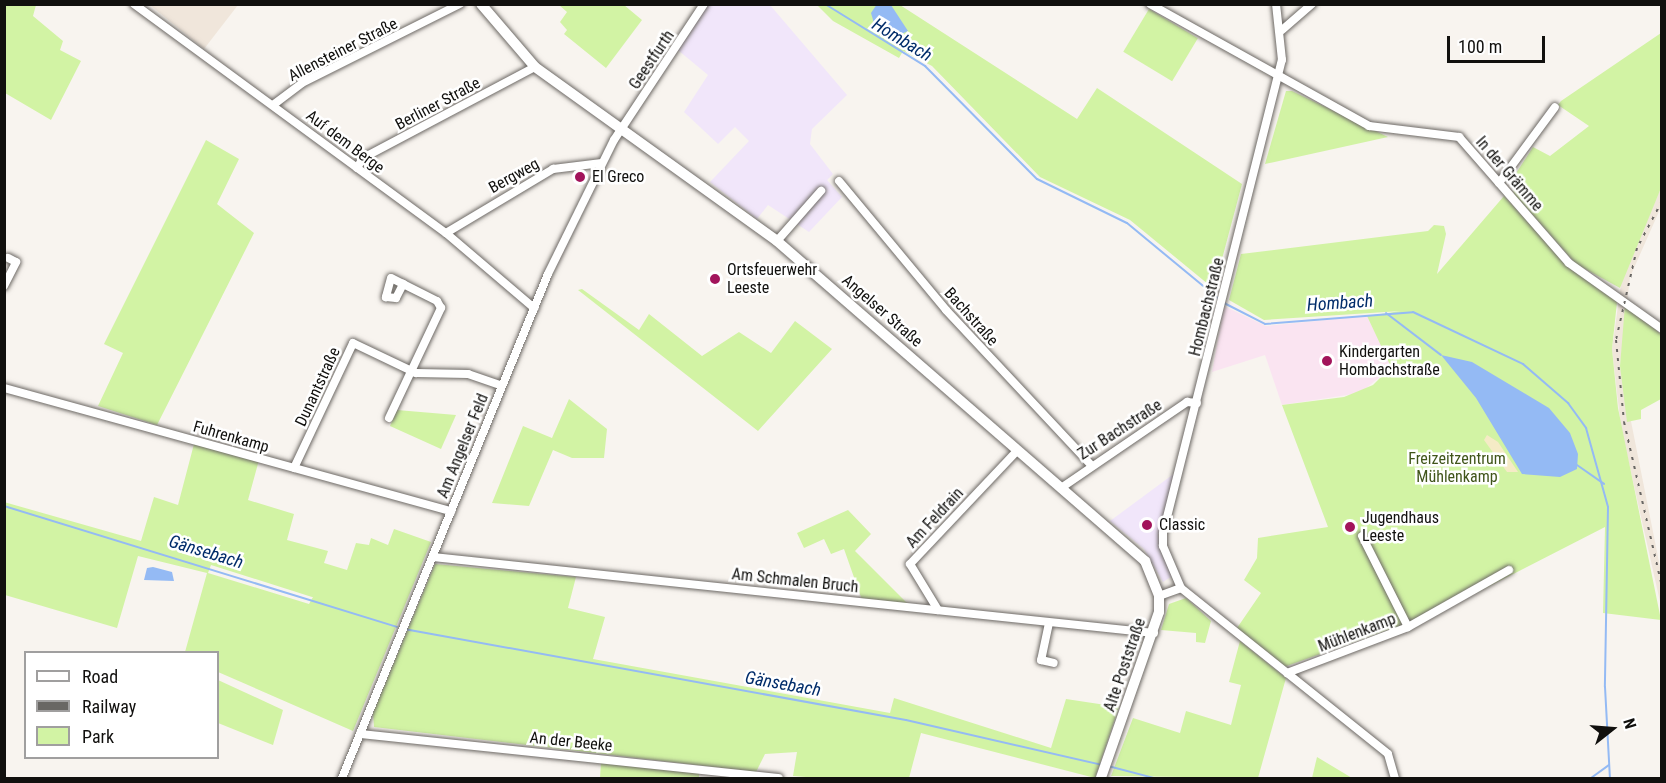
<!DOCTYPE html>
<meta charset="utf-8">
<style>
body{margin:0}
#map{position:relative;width:1666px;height:783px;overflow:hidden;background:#f8f4ef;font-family:"Roboto Condensed",sans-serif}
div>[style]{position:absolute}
.commercial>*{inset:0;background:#f1e6fa}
.built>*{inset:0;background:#f0e6db}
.education>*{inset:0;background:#fae4f1}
.green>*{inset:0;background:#d2f3a4;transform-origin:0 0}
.sand>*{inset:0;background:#f5ebc6}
.water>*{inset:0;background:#94baf4}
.stream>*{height:2px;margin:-1px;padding:0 1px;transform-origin:1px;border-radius:1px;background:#94baf4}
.roads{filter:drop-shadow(0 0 2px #6d6965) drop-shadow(0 0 2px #6d6965)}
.minor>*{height:8px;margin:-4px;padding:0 4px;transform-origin:4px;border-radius:4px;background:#fff}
.secondary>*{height:10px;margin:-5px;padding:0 5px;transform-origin:5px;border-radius:5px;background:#fff}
.rail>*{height:2px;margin-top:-1px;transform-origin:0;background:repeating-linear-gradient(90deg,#696764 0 3px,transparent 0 9px)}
.dots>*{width:16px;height:16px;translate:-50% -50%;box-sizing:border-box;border:3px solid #fff;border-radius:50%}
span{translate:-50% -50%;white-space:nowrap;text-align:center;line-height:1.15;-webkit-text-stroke:5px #fff;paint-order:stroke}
.street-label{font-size:16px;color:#11100e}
.poi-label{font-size:16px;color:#11100e}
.left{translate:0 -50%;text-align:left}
.park-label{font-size:16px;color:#40551a}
.water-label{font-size:18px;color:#012c6a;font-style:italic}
.frame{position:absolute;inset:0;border:6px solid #11100e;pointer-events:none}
.legend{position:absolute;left:24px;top:651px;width:195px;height:108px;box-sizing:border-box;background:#fff;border:2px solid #a09f9f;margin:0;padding:8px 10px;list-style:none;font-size:18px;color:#11100e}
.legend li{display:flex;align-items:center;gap:12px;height:30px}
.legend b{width:30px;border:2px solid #a09f9f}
.north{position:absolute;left:1582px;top:699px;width:60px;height:60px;-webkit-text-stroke:4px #fff;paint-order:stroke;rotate:73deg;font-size:16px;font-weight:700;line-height:24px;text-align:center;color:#11100e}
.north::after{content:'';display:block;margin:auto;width:21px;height:27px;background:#11100e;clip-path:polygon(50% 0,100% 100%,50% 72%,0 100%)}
.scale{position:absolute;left:1447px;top:36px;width:98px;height:27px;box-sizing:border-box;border:3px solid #11100e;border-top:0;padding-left:8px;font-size:18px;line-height:21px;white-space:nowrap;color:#11100e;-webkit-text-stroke:4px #fff;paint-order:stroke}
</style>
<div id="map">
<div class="commercial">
<div style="clip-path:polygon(699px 5px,770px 5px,847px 95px,812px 129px,810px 144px,833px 174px,827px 180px,842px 197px,809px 232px,768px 205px,757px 219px,710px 182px,749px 141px,735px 127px,718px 144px,684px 112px,708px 75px,673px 46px)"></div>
<div style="clip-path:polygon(1175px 473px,1158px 536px,1172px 576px,1163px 582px,1144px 549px,1110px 521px)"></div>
</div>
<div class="built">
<div style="clip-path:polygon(150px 5px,150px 4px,238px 5px,204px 49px)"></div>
<div style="clip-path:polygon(1661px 188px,1661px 207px,1630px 277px,1620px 366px,1661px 572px,1661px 606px,1621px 428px,1612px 349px,1622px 277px)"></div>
</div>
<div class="education">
<div style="clip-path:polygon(1224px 306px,1266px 326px,1367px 316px,1392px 367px,1360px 393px,1282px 405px,1265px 355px,1212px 372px)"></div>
</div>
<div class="green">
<div style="clip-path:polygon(5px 5px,36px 5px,33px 16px,63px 41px,60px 50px,81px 61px,51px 120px,5px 93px)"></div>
<div style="clip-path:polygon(559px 5px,624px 5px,642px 20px,606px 68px,564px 34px,567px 30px,560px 22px,567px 12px)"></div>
<div style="clip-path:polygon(817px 5px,900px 5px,1077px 119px,1097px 88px,1242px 184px,1214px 289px,1130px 220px,1040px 177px,932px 66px,903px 51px,899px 58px,833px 21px)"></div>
<div style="left:1149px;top:9px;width:57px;height:50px;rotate:31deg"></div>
<div style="clip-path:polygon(1661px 33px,1661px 188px,1620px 288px,1576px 264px,1514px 194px,1511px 181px,1533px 147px,1550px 156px,1589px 126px,1558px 105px,1561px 101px)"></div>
<div style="clip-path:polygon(1286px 91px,1292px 91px,1388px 137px,1265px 164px)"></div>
<div style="clip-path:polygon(206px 140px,239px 159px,217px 204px,254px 233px,157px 425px,98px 406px,123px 353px,104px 344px)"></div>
<div style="clip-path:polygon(1504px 196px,1572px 270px,1617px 302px,1612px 349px,1618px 408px,1661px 620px,1603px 613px,1605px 527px,1441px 611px,1284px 667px,1237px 628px,1261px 593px,1244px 580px,1257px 558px,1258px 538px,1328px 527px,1282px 405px,1344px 397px,1373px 385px,1391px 367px,1367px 316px,1401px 311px,1264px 320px,1229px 300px,1241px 254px,1428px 231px,1434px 225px,1444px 226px,1446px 234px,1437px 274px)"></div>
<div style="clip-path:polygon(582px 289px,639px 330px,649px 314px,702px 356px,739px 332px,771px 353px,795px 321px,832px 349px,758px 431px,578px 290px)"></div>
<div style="clip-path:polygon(1625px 305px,1662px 335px,1661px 399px,1641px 410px,1641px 419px,1627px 422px,1620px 366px)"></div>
<div style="clip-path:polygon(569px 399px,607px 429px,604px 458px,572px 458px,553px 450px,529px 506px,492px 503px,523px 426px,552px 438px)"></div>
<div style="clip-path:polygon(397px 410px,456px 415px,441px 449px,390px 426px)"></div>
<div style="clip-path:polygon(evenodd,194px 444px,259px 460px,248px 500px,294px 514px,287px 540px,328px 551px,324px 563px,347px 570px,356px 543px,369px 545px,371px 538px,388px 545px,394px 529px,431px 542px,353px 731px,218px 672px,218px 652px,185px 652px,207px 573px,138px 556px,117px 628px,5px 595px,4px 502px,141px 541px,154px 497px,178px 505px,194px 444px,211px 565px,312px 597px,313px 597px,309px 604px,208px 573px,211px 565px)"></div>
<div style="clip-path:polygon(848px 510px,871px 534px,855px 551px,908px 604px,862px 600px,844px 549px,831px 554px,824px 539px,804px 548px,797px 533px)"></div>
<div style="clip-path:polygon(435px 564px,576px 577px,568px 608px,605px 617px,593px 659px,890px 713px,894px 698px,1051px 748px,1066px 699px,1119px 707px,1095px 778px,921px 733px,909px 778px,819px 778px,793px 776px,797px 752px,765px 754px,756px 772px,374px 727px,373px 713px)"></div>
<div style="clip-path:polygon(1186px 598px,1211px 621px,1205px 643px,1196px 642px,1196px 633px,1161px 630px,1169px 604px)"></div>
<div style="clip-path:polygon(1240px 641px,1286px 678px,1258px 778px,1111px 776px,1133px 718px,1180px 733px,1186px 711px,1231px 725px,1241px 685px,1229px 682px)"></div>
<div style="clip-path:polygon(218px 680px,283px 710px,273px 745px,218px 723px)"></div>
<div style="clip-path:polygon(1317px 757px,1352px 778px,1312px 778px)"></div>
<div style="clip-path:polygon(601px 763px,699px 773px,699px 778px,600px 778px)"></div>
</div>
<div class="sand">
<div style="clip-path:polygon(1487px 435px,1498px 442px,1518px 472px,1507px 472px,1484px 440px)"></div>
</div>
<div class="water">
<div style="clip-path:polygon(877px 4px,891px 5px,908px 31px,895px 37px,876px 30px,871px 13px)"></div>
<div style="clip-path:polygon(1441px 355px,1472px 362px,1549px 408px,1570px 433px,1578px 454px,1577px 469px,1560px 477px,1522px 474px,1476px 398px)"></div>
<div style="clip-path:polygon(153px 567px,172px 572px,174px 581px,144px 580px,147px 568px)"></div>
</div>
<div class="stream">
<div style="left:825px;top:4px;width:118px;rotate:31.8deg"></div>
<div style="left:925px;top:66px;width:159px;rotate:45.3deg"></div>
<div style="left:1037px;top:179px;width:100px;rotate:26.1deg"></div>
<div style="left:1127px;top:223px;width:119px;rotate:39.6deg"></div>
<div style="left:1224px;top:303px;width:46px;rotate:27.1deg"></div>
<div style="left:1265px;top:324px;width:148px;rotate:-4.6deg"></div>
<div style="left:1413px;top:312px;width:122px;rotate:25.3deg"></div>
<div style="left:1523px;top:364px;width:60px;rotate:40.9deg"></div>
<div style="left:1568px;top:403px;width:31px;rotate:54deg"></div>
<div style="left:1586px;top:428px;width:82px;rotate:74.4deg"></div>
<div style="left:1608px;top:507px;width:180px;rotate:91deg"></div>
<div style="left:1605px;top:687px;width:91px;rotate:86.9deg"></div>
<div style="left:1386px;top:313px;width:69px;rotate:37.4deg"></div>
<div style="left:1577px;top:465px;width:33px;rotate:35deg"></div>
<div style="left:4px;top:506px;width:411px;rotate:17.1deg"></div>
<div style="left:404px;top:629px;width:510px;rotate:10.27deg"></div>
<div style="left:906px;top:720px;width:201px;rotate:12.9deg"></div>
<div style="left:1108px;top:766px;width:48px;rotate:14.6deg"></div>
<div style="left:1591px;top:778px;width:22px;rotate:-36deg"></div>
</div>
<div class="roads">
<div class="minor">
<div style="left:134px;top:4px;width:387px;rotate:36.3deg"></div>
<div style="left:446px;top:233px;width:116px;rotate:40.4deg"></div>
<div style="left:1150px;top:4px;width:251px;rotate:29.1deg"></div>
<div style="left:1369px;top:126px;width:91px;rotate:7deg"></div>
<div style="left:1459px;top:137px;width:167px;rotate:48.9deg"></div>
<div style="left:1569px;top:263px;width:114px;rotate:35.4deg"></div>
<div style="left:1282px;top:30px;width:40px;rotate:-41deg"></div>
<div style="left:273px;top:105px;width:36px;rotate:-37deg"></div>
<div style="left:302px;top:83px;width:177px;rotate:-26.6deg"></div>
<div style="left:357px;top:168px;width:12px;rotate:-59deg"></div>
<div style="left:363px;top:158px;width:195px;rotate:-27.9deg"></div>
<div style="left:839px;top:181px;width:168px;rotate:50.3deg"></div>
<div style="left:946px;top:310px;width:212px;rotate:46.9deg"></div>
<div style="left:1499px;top:183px;width:94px;rotate:-53.6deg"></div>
<div style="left:446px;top:233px;width:125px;rotate:-30.9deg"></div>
<div style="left:553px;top:169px;width:49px;rotate:-7deg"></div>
<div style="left:777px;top:241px;width:67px;rotate:-48.7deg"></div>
<div style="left:4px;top:286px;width:27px;rotate:-63deg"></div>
<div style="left:16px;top:262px;width:9px;rotate:-153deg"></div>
<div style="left:4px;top:388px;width:464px;rotate:15.4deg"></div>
<div style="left:389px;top:418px;width:122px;rotate:-64.7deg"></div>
<div style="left:441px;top:308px;width:8px;rotate:-120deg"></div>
<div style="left:437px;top:301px;width:51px;rotate:-153.4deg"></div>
<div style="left:391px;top:278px;width:20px;rotate:105deg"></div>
<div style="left:386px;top:297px;width:10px;rotate:6deg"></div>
<div style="left:396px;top:298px;width:16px;rotate:-63deg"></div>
<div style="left:294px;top:468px;width:138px;rotate:-64.7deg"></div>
<div style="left:353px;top:343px;width:70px;rotate:25.5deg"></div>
<div style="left:416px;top:373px;width:52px;rotate:1.1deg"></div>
<div style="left:468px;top:374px;width:36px;rotate:19deg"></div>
<div style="left:1061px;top:488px;width:153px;rotate:-34.3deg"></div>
<div style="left:1187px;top:402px;width:10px;rotate:6deg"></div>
<div style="left:433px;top:557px;width:725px;rotate:6.02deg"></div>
<div style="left:1181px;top:588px;width:265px;rotate:38.7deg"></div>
<div style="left:1388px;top:754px;width:25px;rotate:74deg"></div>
<div style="left:1159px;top:596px;width:23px;rotate:-20deg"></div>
<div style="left:1181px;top:588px;width:46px;rotate:-113.2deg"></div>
<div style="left:1163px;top:546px;width:13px;rotate:-90deg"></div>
<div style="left:1163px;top:533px;width:488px;rotate:-75.9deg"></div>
<div style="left:1282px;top:60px;width:56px;rotate:-96.1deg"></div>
<div style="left:938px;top:610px;width:54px;rotate:-121.3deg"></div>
<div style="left:910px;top:564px;width:156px;rotate:-46.6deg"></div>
<div style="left:1049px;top:623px;width:38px;rotate:102deg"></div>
<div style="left:1041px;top:660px;width:13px;rotate:13deg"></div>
<div style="left:1408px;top:627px;width:116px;rotate:-29.4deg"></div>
<div style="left:1287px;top:673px;width:129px;rotate:-20.8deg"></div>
<div style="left:1408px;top:627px;width:102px;rotate:-116.8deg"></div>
<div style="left:360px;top:734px;width:421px;rotate:6deg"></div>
<div style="left:342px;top:778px;width:544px;rotate:-67.77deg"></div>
<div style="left:548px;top:274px;width:149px;rotate:-63.8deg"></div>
<div style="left:614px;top:140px;width:163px;rotate:-56.5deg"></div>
</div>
<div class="secondary">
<div style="left:481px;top:4px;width:83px;rotate:49.4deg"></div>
<div style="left:535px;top:67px;width:298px;rotate:35.7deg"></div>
<div style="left:777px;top:241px;width:488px;rotate:41deg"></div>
<div style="left:1145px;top:561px;width:38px;rotate:68deg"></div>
<div style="left:1159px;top:596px;width:16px;rotate:90deg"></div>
<div style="left:1159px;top:612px;width:176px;rotate:109.3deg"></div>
</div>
</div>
<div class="rail">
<div style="left:1662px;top:201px;width:53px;rotate:118deg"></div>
<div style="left:1637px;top:248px;width:94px;rotate:102.9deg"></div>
<div style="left:1616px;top:340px;width:82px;rotate:84.4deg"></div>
<div style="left:1624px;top:422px;width:168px;rotate:77deg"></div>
</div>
<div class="dots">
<div style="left:580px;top:177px;background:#a2145b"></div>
<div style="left:715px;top:279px;background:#a2145b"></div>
<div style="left:1327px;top:361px;background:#a2145b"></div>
<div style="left:1147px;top:525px;background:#a2145b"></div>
<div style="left:1350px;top:527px;background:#a2145b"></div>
</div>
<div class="street-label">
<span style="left:343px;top:50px;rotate:-27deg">Allensteiner Straße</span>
<span style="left:652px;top:60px;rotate:-56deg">Geestfurth</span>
<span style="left:438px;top:104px;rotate:-28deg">Berliner Straße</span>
<span style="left:345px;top:142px;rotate:37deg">Auf dem Berge</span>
<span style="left:1509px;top:174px;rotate:49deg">In der Grämme</span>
<span style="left:514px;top:176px;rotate:-29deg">Bergweg</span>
<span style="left:1207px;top:307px;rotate:-76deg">Hombachstraße</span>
<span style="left:882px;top:311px;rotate:41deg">Angelser Straße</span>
<span style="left:971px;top:317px;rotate:48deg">Bachstraße</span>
<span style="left:318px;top:387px;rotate:-65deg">Dunantstraße</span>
<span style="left:1120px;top:430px;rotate:-33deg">Zur Bachstraße</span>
<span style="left:231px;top:437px;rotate:16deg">Fuhrenkamp</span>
<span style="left:463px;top:446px;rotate:-68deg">Am Angelser Feld</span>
<span style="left:935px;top:518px;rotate:-47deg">Am Feldrain</span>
<span style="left:795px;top:581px;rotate:6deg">Am Schmalen Bruch</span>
<span style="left:1357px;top:633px;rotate:-21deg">Mühlenkamp</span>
<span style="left:1125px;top:665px;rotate:-71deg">Alte Poststraße</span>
<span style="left:571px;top:742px;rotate:6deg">An der Beeke</span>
</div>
<div class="poi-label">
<span class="left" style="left:592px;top:177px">El Greco</span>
<span class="left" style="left:727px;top:279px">Ortsfeuerwehr<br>Leeste</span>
<span class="left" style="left:1339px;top:361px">Kindergarten<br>Hombachstraße</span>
<span class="left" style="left:1362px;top:527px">Jugendhaus<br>Leeste</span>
<span class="left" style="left:1159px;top:525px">Classic</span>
</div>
<div class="park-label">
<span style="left:1457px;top:468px">Freizeitzentrum<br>Mühlenkamp</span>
</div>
<div class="water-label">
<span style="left:902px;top:40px;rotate:31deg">Hombach</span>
<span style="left:1340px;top:303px;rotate:-4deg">Hombach</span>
<span style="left:206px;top:552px;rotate:17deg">Gänsebach</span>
<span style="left:783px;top:684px;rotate:10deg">Gänsebach</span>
</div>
<div class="frame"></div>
<ul class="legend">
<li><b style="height:8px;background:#fff"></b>Road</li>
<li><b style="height:8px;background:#696764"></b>Railway</li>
<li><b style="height:16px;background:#d2f3a4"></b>Park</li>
</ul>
<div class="north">N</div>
<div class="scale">100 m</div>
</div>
